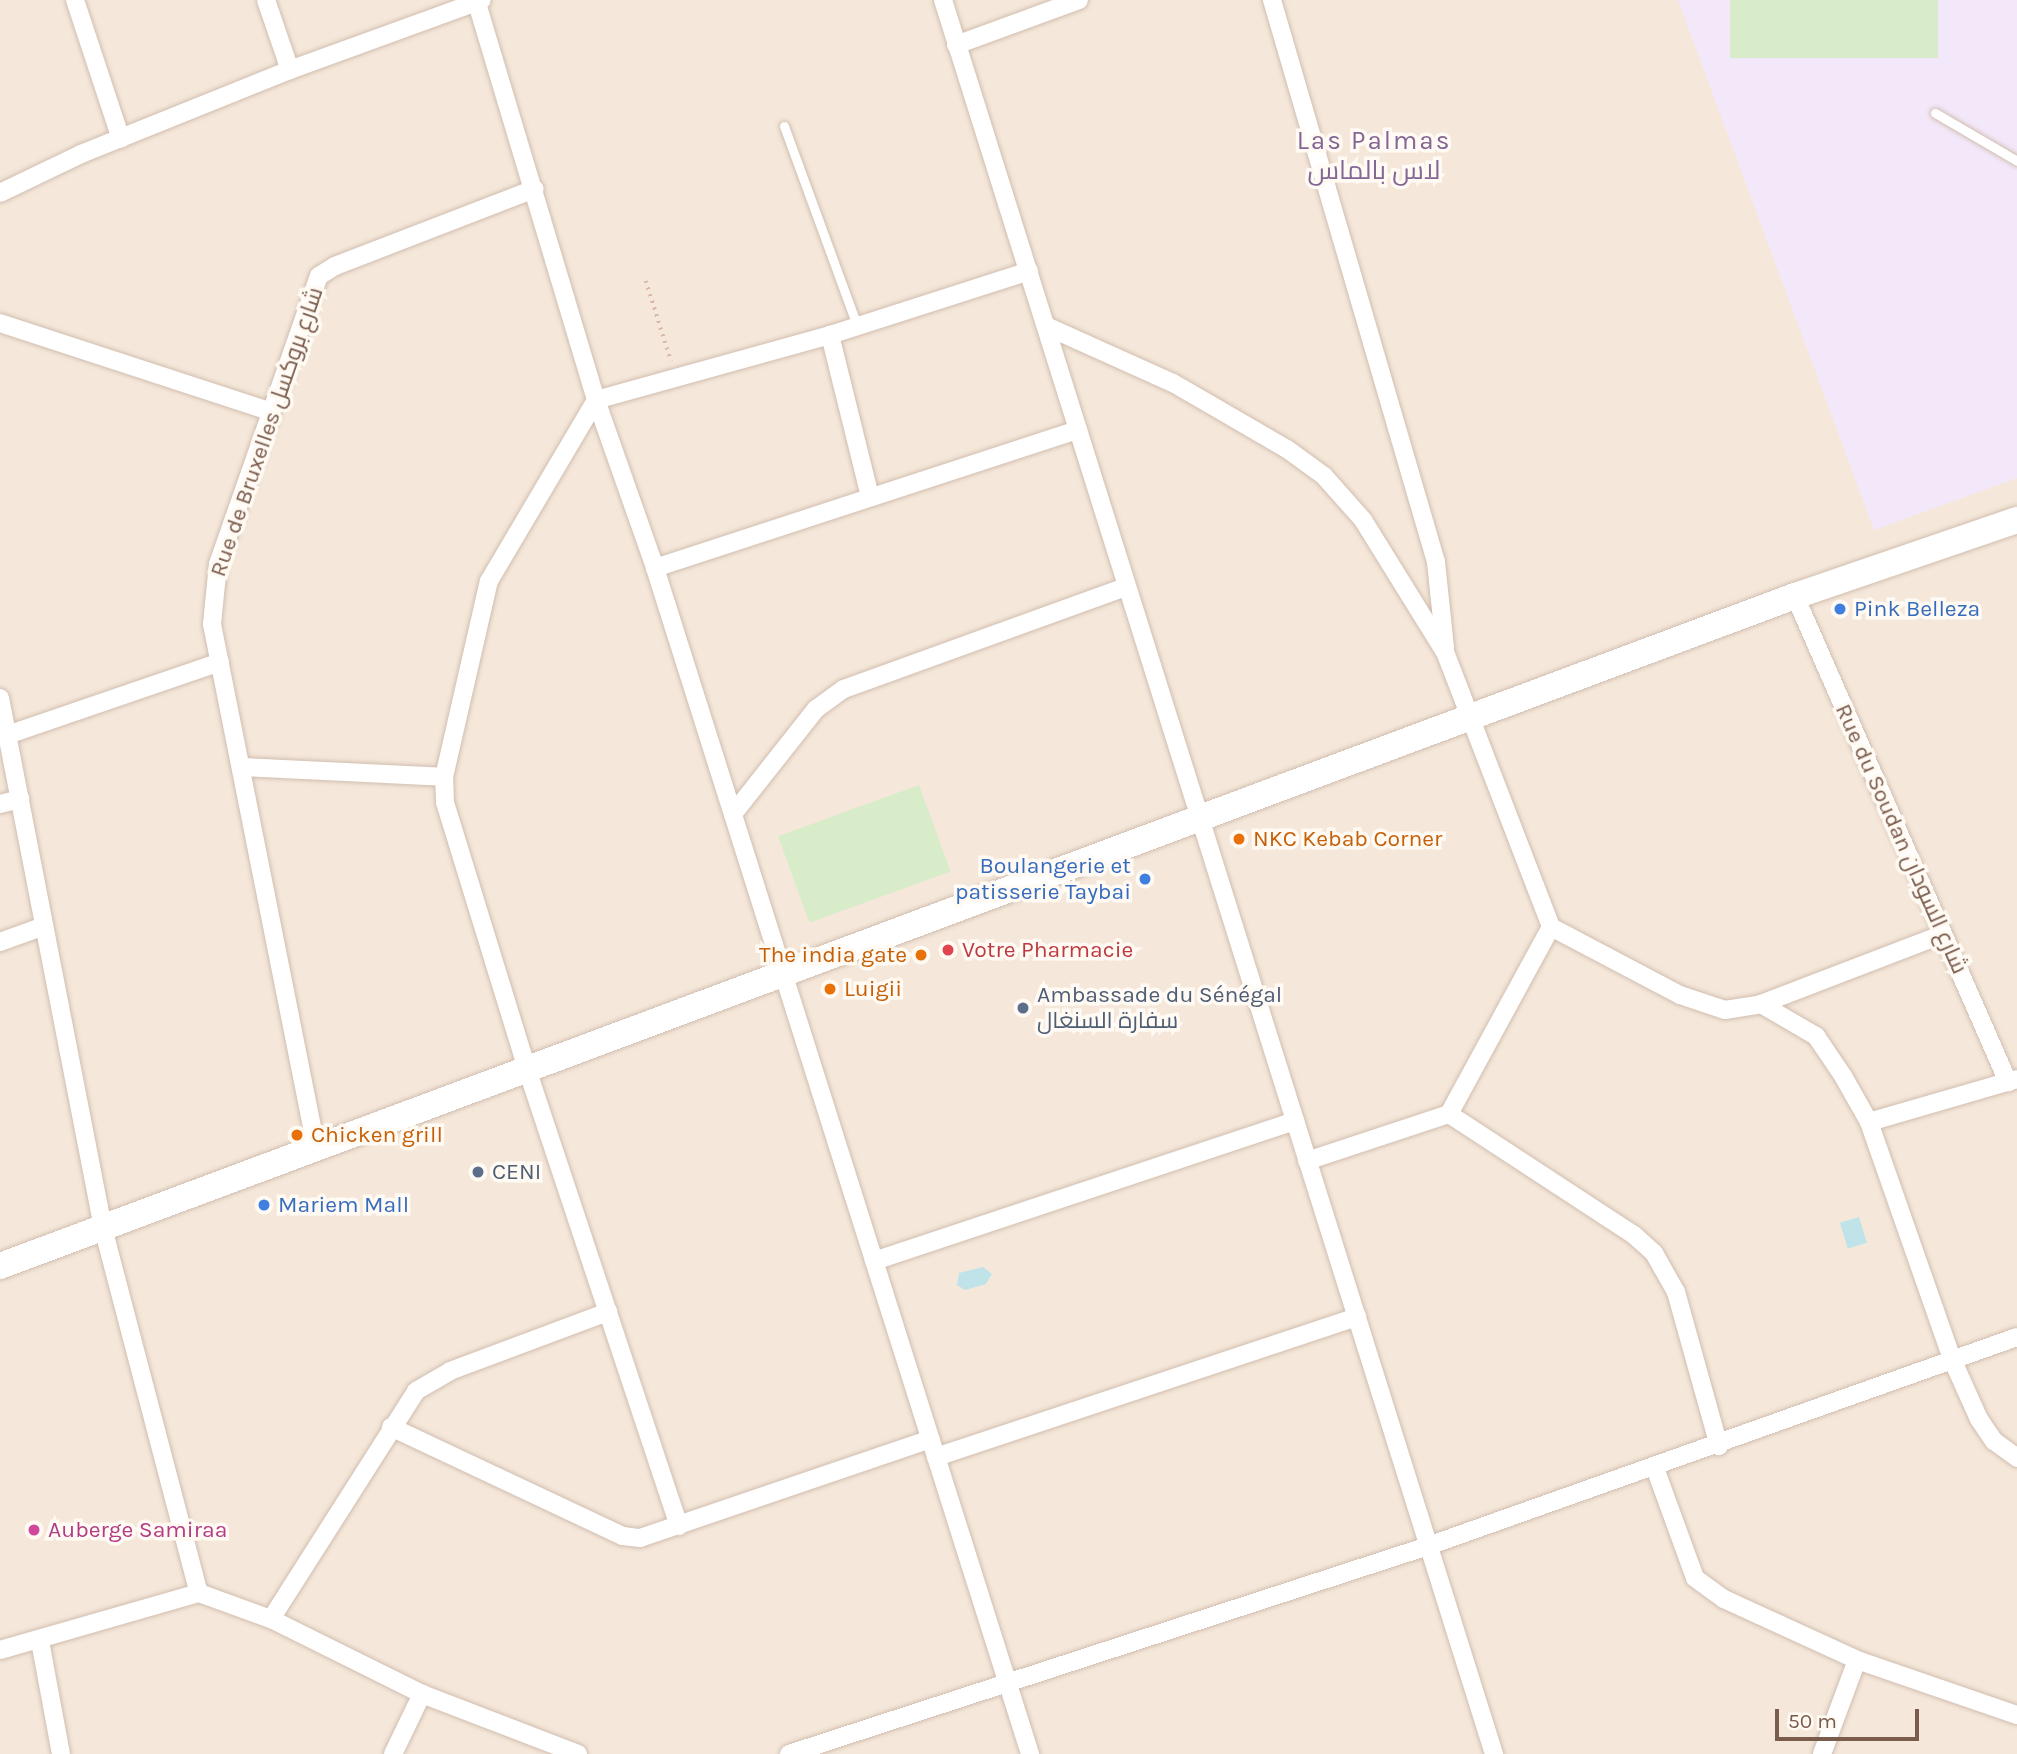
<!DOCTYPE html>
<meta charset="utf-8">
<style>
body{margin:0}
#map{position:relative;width:2017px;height:1754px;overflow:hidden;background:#fdf6ec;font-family:Karla,Cairo,sans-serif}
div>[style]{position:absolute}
.residential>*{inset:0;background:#f5e8da;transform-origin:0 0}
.education>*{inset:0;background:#f3e8fa}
.green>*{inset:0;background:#d8ecc9;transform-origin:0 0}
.water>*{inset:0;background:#bfe3e8;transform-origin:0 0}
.path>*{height:3.5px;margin-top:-1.75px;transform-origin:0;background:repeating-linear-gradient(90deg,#d9b8a5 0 2px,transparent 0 7px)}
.roads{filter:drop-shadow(0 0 2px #d1beb0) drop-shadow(0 0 2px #d1beb0)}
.lane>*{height:9px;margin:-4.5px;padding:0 4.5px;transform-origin:4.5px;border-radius:4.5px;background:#fff}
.street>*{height:18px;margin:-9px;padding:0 9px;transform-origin:9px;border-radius:9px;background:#fff}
.secondary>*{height:26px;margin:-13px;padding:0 13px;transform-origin:13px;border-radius:13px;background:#fff}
.dots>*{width:19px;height:19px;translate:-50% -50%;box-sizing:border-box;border:4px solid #fffaf3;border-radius:50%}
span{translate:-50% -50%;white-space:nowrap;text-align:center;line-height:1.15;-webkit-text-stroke:7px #fffaf3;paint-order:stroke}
.street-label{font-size:23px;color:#7a5c4d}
.shop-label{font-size:23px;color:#366cbe}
.left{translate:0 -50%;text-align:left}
.right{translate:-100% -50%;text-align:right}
.food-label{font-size:23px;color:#c56008}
.health-label{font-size:23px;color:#be3a42}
.service-label{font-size:23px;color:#4e5e75}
.hotel-label{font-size:23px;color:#b23c85}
.quarter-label{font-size:26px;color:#846695;letter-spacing:2px}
.scale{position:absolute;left:1775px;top:1709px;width:144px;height:32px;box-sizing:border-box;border:4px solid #7a5c4d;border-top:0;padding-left:9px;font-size:21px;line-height:24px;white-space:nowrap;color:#7a5c4d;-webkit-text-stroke:5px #fffaf3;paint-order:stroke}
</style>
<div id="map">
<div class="residential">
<div style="left:0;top:0;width:2017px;height:1754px"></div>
</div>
<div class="education">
<div style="clip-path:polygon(1678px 0,2017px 0,2017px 478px,1874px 530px)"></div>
</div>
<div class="green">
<div style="left:1730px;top:0;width:208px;height:58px"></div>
<div style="left:919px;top:785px;width:92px;height:150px;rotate:70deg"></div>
</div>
<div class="water">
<div style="left:1859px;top:1217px;width:27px;height:20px;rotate:73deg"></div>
<div style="clip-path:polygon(983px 1267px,992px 1274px,986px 1284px,965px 1290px,957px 1285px,959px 1273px)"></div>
</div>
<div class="path">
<div style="left:646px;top:281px;width:84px;rotate:72.6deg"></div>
</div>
<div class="roads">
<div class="lane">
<div style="left:1935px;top:113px;width:95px;rotate:30.3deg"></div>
<div style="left:784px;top:126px;width:212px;rotate:69.9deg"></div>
</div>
<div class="street">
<div style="left:75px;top:0;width:146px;rotate:71.7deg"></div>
<div style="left:266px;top:0;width:74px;rotate:71.1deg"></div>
<div style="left:476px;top:0;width:418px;rotate:73.3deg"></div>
<div style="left:596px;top:400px;width:178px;rotate:70.6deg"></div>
<div style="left:655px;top:568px;width:1244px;rotate:72.45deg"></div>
<div style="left:943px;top:0;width:1839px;rotate:72.56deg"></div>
<div style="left:1272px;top:0;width:585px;rotate:73.73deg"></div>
<div style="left:1436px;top:562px;width:86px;rotate:84deg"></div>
<div style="left:956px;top:45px;width:131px;rotate:-20.1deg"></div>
<div style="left:0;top:193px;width:90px;rotate:-25.7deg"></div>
<div style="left:81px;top:154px;width:225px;rotate:-21.9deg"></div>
<div style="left:290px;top:70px;width:204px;rotate:-20deg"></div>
<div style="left:0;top:323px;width:283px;rotate:18.1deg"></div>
<div style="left:1046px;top:326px;width:139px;rotate:24.2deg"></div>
<div style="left:1173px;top:383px;width:132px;rotate:30.1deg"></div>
<div style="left:1287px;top:449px;width:46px;rotate:36.1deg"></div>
<div style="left:1324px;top:476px;width:59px;rotate:48.4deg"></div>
<div style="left:1363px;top:520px;width:155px;rotate:58.2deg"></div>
<div style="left:1445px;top:652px;width:295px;rotate:68.9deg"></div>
<div style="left:1551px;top:927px;width:146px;rotate:27.8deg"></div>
<div style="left:1680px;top:995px;width:47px;rotate:18.4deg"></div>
<div style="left:1725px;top:1010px;width:36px;rotate:-9deg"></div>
<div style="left:1761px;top:1004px;width:195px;rotate:-21deg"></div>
<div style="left:830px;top:335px;width:167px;rotate:76.1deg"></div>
<div style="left:655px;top:568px;width:445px;rotate:-18.1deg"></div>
<div style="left:1795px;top:596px;width:531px;rotate:66.33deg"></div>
<div style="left:0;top:698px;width:540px;rotate:79deg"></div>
<div style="left:103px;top:1228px;width:377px;rotate:75.3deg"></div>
<div style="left:7px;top:735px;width:225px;rotate:-18.9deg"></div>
<div style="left:241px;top:767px;width:203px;rotate:2.8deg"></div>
<div style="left:0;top:804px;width:21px;rotate:-14deg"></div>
<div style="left:733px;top:814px;width:134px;rotate:-51.7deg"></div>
<div style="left:816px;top:709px;width:34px;rotate:-36deg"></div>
<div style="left:844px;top:689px;width:300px;rotate:-19.9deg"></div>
<div style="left:0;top:942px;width:47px;rotate:-20deg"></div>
<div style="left:1761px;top:1004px;width:64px;rotate:30.2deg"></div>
<div style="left:1816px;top:1036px;width:48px;rotate:56deg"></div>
<div style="left:1843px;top:1076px;width:53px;rotate:60.5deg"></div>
<div style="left:1869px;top:1122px;width:251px;rotate:70.7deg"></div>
<div style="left:1952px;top:1359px;width:66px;rotate:65.8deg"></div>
<div style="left:1979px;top:1419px;width:27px;rotate:56deg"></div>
<div style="left:1994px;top:1441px;width:29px;rotate:36deg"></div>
<div style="left:1449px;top:1114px;width:221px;rotate:33.2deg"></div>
<div style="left:1634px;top:1235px;width:27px;rotate:42deg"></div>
<div style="left:1654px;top:1253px;width:45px;rotate:60.6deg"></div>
<div style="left:1676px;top:1292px;width:160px;rotate:74.4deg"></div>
<div style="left:1869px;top:1122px;width:154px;rotate:-16.2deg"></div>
<div style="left:316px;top:1147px;width:533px;rotate:-101.25deg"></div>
<div style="left:212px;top:624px;width:60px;rotate:-84.3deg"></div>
<div style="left:218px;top:564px;width:305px;rotate:-70.7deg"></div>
<div style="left:319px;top:276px;width:19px;rotate:-32deg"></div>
<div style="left:335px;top:266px;width:214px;rotate:-21.1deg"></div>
<div style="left:1307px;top:1161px;width:150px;rotate:-18.3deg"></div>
<div style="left:1449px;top:1114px;width:213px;rotate:-61.4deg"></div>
<div style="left:874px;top:1261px;width:444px;rotate:-18.4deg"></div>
<div style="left:391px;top:1427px;width:256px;rotate:25.2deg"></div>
<div style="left:623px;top:1536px;width:17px;rotate:7deg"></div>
<div style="left:640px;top:1538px;width:307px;rotate:-18.8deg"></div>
<div style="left:936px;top:1457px;width:444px;rotate:-18.4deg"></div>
<div style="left:1655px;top:1468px;width:117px;rotate:70deg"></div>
<div style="left:1695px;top:1578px;width:36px;rotate:36deg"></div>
<div style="left:1724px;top:1599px;width:146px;rotate:24.6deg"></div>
<div style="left:1857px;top:1660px;width:169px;rotate:19deg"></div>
<div style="left:679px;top:1526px;width:482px;rotate:-108.4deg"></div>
<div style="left:527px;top:1069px;width:279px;rotate:-107.1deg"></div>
<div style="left:445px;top:802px;width:25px;rotate:-92deg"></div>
<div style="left:444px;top:777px;width:201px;rotate:-77.1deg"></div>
<div style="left:489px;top:581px;width:210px;rotate:-59.4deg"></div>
<div style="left:596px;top:400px;width:243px;rotate:-15.5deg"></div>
<div style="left:830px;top:335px;width:209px;rotate:-17.8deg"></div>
<div style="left:271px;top:1619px;width:270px;rotate:-57.5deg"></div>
<div style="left:416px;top:1391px;width:39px;rotate:-30deg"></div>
<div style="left:450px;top:1371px;width:169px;rotate:-20.5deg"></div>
<div style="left:40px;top:1641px;width:115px;rotate:79.5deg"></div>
<div style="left:0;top:1650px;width:207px;rotate:-16deg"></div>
<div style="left:199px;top:1593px;width:77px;rotate:19.9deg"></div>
<div style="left:271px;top:1619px;width:169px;rotate:26.4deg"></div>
<div style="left:422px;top:1694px;width:167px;rotate:21deg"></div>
<div style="left:393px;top:1754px;width:67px;rotate:-64.2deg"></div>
<div style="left:789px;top:1754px;width:672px;rotate:-18.03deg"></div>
<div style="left:1428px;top:1546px;width:625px;rotate:-19.54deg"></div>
<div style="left:1822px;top:1754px;width:100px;rotate:-69.6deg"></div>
</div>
<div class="secondary">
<div style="left:0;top:1266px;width:1916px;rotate:-20.47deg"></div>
<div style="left:1795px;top:596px;width:235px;rotate:-18.9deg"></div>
</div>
</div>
<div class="dots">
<div style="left:1840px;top:609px;background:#3f7fe0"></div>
<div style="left:1239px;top:839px;background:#e8710a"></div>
<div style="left:1145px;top:879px;background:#3f7fe0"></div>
<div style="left:948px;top:950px;background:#e0444e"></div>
<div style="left:921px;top:955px;background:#e8710a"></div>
<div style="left:830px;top:989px;background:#e8710a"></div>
<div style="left:1023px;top:1008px;background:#5c6f8a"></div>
<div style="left:297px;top:1135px;background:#e8710a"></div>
<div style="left:478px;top:1172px;background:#5c6f8a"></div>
<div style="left:264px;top:1205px;background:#3f7fe0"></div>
<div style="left:34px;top:1530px;background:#d1479c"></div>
</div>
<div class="street-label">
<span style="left:267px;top:432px;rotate:-71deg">Rue de Bruxelles شارع بروكسل</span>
<span style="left:1901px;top:839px;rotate:66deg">Rue du Soudan شارع السودان</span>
</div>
<div class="shop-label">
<span class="left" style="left:1854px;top:609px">Pink Belleza</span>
<span class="right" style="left:1131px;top:879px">Boulangerie et<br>patisserie Taybai</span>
<span class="left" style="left:278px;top:1205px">Mariem Mall</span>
</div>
<div class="food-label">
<span class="left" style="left:1253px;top:839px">NKC Kebab Corner</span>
<span class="right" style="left:907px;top:955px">The india gate</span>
<span class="left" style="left:844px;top:989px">Luigii</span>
<span class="left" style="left:311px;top:1135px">Chicken grill</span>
</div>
<div class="health-label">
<span class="left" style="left:962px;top:950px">Votre Pharmacie</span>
</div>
<div class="service-label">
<span class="left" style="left:1037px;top:1008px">Ambassade du Sénégal<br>سفارة السنغال</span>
<span class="left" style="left:492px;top:1172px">CENI</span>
</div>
<div class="hotel-label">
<span class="left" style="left:48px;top:1530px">Auberge Samiraa</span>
</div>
<div class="quarter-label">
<span style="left:1374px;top:156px">Las Palmas<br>لاس بالماس</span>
</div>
<div class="scale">50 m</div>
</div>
